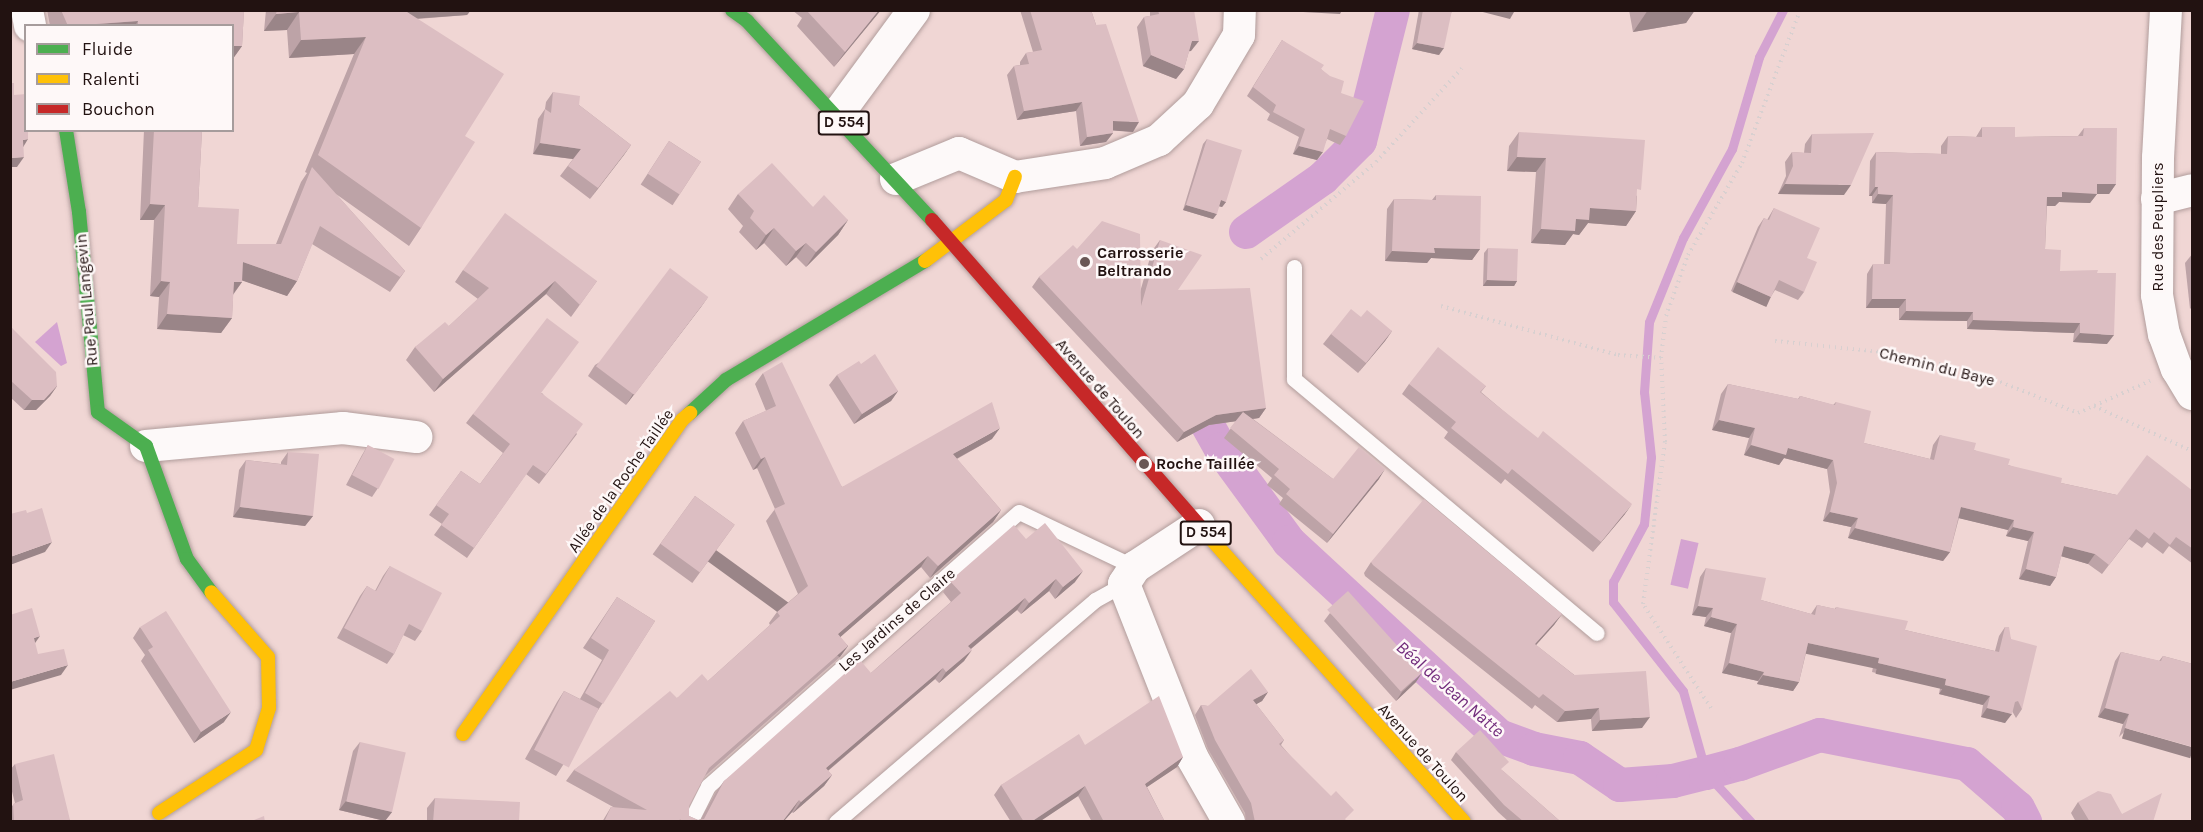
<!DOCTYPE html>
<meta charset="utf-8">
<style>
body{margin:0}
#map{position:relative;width:2203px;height:832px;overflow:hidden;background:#f0d6d4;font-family:Karla,sans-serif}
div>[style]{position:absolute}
.water>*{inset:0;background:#d4a3d1;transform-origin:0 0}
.stream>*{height:9px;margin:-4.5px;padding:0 4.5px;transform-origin:4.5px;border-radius:4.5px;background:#d4a3d1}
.canal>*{height:34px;margin:-17px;padding:0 17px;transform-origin:17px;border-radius:17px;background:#d4a3d1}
.path>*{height:4px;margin-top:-2px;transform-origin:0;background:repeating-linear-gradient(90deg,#d8d0d0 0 1.5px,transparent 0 6px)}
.roads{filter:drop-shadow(0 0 2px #b19d9c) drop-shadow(0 0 2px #b19d9c)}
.lane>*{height:15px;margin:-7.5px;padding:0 7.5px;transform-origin:7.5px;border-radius:7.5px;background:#fdf9f9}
.street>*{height:32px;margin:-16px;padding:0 16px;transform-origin:16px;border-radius:16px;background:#fdf9f9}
.fast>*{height:14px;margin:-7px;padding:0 7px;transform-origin:7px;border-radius:7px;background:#4caf50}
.slow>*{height:14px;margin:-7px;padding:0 7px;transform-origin:7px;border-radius:7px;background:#ffc107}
.jam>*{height:14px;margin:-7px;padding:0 7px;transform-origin:7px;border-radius:7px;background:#c62828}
.wall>*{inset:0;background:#bda3a7;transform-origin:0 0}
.shaded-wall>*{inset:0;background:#9a8588;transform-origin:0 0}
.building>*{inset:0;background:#dcbec2;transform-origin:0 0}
.dots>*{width:16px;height:16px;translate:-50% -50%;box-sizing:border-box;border:3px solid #fef8f8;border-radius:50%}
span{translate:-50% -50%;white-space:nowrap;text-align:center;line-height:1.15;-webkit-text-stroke:5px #fef8f8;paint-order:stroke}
.shield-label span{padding:2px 4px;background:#fef8f8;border:2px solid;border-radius:4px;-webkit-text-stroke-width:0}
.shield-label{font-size:15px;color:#221211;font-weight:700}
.street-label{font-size:16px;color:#221211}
.poi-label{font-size:16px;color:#221211;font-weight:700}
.left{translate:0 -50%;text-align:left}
.water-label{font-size:18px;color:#722c7c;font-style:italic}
.frame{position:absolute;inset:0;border:12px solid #221211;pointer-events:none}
.legend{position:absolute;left:24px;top:24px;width:210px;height:108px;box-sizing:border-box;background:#fef8f8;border:2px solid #a69c9c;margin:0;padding:8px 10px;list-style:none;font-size:18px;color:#221211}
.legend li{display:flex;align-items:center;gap:12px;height:30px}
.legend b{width:30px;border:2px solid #a69c9c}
</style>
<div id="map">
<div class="water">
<div style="clip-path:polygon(57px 322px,67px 363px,61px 366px,35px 342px)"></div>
<div style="left:1681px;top:539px;width:18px;height:47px;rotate:13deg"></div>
</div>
<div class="stream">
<div style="left:1751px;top:822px;width:67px;rotate:-132.6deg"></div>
<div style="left:1706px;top:773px;width:85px;rotate:-105.7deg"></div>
<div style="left:1683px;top:691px;width:113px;rotate:-128.2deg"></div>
<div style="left:1613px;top:602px;width:20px;rotate:-90deg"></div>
<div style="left:1613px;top:582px;width:66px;rotate:-61.9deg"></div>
<div style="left:1644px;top:524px;width:67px;rotate:-84deg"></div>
<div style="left:1651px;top:457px;width:65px;rotate:-96.1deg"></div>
<div style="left:1644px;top:392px;width:70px;rotate:-85.9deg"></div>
<div style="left:1649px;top:322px;width:91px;rotate:-68deg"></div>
<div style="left:1683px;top:238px;width:102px;rotate:-61.2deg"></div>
<div style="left:1732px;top:149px;width:96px;rotate:-73.6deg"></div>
<div style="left:1759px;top:57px;width:53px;rotate:-62.9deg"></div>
</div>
<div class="canal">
<div style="left:1246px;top:232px;width:94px;rotate:-35deg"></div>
<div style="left:1323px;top:178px;width:52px;rotate:-45deg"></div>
<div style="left:1360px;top:141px;width:135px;rotate:-75.9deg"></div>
<div style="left:1189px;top:384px;width:16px;rotate:75deg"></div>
<div style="left:1193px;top:399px;width:57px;rotate:60.8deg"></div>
<div style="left:1221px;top:449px;width:115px;rotate:53.8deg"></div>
<div style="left:1289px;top:542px;width:286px;rotate:42.7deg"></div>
<div style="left:1499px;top:736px;width:37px;rotate:20deg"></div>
<div style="left:1534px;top:749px;width:47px;rotate:11.1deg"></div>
<div style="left:1580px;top:758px;width:48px;rotate:34deg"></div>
<div style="left:1620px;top:785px;width:53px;rotate:-4.3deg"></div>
<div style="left:1673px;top:781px;width:34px;rotate:-14deg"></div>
<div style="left:1706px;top:773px;width:35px;rotate:-15deg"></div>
<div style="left:1740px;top:764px;width:85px;rotate:-19.9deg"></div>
<div style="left:1820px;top:735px;width:150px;rotate:11.2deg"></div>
<div style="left:1967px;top:764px;width:67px;rotate:40.8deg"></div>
<div style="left:2018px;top:808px;width:16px;rotate:63deg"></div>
</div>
<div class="path">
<div style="left:1261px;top:259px;width:150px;rotate:-40.1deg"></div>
<div style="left:1376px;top:162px;width:127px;rotate:-47.5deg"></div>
<div style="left:1441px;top:306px;width:184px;rotate:15.5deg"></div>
<div style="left:1618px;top:355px;width:43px;rotate:4deg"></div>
<div style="left:1775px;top:341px;width:118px;rotate:5.9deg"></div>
<div style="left:1892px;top:353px;width:88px;rotate:13.1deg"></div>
<div style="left:1978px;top:373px;width:108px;rotate:21.8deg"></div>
<div style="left:2078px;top:413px;width:79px;rotate:-24deg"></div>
<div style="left:2094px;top:406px;width:108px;rotate:24.7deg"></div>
<div style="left:1711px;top:708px;width:124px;rotate:-123.2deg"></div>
<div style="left:1643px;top:604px;width:163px;rotate:-82.3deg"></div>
<div style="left:1665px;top:442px;width:84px;rotate:-92.7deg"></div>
<div style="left:1661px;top:358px;width:42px;rotate:-83.2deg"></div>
<div style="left:1666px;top:316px;width:65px;rotate:-70.2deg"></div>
<div style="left:1688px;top:255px;width:107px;rotate:-59.6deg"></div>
<div style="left:1742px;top:163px;width:164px;rotate:-69.2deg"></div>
</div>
<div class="roads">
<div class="lane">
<div style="left:1294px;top:267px;width:112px;rotate:90deg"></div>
<div style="left:1294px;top:379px;width:395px;rotate:40deg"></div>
<div style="left:690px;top:822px;width:40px;rotate:-63.4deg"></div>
<div style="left:708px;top:786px;width:414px;rotate:-41.4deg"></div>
<div style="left:1019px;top:512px;width:128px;rotate:25.4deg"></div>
<div style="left:836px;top:822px;width:341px;rotate:-40.6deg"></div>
<div style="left:1095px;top:600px;width:33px;rotate:-29deg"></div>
</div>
<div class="street">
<div style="left:27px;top:10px;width:16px;rotate:79deg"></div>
<div style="left:2166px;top:10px;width:148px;rotate:93.1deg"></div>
<div style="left:2158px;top:158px;width:137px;rotate:90.4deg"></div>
<div style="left:2157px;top:295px;width:40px;rotate:80deg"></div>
<div style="left:2164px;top:334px;width:37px;rotate:70deg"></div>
<div style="left:2177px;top:369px;width:29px;rotate:59deg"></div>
<div style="left:837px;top:115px;width:130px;rotate:-53.7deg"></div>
<div style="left:896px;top:179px;width:68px;rotate:-22.4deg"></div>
<div style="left:959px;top:153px;width:61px;rotate:23.2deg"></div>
<div style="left:1015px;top:177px;width:91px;rotate:-8.8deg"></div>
<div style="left:1105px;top:163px;width:59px;rotate:-23.1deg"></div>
<div style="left:1159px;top:140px;width:53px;rotate:-42.7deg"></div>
<div style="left:1198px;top:104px;width:80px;rotate:-59.3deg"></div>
<div style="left:1239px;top:35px;width:25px;rotate:-88deg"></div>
<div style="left:2157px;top:199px;width:36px;rotate:-14deg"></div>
<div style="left:146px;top:446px;width:198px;rotate:-5.2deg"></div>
<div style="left:343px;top:428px;width:74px;rotate:7deg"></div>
<div style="left:1199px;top:525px;width:77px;rotate:146.7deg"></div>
<div style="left:1135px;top:567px;width:20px;rotate:123deg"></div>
<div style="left:1124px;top:584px;width:186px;rotate:68.5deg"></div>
<div style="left:1192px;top:757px;width:75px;rotate:60.4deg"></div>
</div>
<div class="fast">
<div style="left:732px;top:10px;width:19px;rotate:36deg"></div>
<div style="left:747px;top:21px;width:272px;rotate:47.1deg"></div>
<div style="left:66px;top:130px;width:83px;rotate:81deg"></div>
<div style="left:79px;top:212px;width:201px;rotate:84.6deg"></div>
<div style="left:98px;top:412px;width:59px;rotate:35.3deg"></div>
<div style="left:146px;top:446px;width:120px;rotate:70.1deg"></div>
<div style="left:187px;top:559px;width:41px;rotate:54deg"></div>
<div style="left:690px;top:413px;width:49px;rotate:-42.5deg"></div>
<div style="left:726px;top:380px;width:232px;rotate:-30.9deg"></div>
</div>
<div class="slow">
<div style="left:925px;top:261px;width:101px;rotate:-37deg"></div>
<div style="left:1006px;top:200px;width:25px;rotate:-69deg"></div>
<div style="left:1204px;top:531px;width:390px;rotate:48.2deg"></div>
<div style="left:463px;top:734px;width:383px;rotate:-55.1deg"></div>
<div style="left:682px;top:420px;width:11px;rotate:-41deg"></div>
<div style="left:159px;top:813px;width:116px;rotate:-33deg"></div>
<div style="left:256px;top:750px;width:44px;rotate:-72.8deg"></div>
<div style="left:269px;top:708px;width:51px;rotate:-91.1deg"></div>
<div style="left:268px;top:657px;width:86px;rotate:-131.2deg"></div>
</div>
<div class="jam">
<div style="left:932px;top:220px;width:413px;rotate:48.8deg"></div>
</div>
</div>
<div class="wall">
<div style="clip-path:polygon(47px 10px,244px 10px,242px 46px,232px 60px,232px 26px,50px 26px)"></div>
<div style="clip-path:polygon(266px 10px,471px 10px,467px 15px,417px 19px,465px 136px,421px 228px,409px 246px,336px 194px,405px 271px,390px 292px,312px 244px,297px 281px,287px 296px,242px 280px,242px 282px,233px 295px,232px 318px,221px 333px,157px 329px,159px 297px,150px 296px,154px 220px,140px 220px,144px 130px,202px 130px,198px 207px,237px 244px,276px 244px,301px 182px,307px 173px,305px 172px,354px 54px,289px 58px,287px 30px,264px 31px)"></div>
<div style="clip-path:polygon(792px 10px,881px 10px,834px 67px,797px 26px,802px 18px)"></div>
<div style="clip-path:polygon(1020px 10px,1091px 10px,1133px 132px,1113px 130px,1113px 133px,1106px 142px,1080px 146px,1076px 111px,1017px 120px,1007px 75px,1014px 66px,1020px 65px,1020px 62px,1026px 53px,1033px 52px)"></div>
<div style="clip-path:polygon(1150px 10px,1194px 10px,1191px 51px,1189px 51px,1184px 69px,1176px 79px,1143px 66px,1137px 27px,1144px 17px,1150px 16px)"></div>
<div style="clip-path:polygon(1419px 10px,1452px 10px,1439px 55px,1412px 49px)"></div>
<div style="clip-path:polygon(1629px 10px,1695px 10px,1686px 23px,1633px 32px)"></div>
<div style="clip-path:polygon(1282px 40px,1321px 69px,1341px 93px,1346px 136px,1340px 145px,1327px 139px,1317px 160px,1293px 154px,1299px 137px,1267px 120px,1270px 114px,1247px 96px)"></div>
<div style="clip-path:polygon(553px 92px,579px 105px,631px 145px,590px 199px,560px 176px,573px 159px,533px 154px,538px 119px,545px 109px,546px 102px)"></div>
<div style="clip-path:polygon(1982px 127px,2015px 137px,2078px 136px,2084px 128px,2116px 184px,2109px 194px,2097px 194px,2090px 203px,2059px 202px,2055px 206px,2047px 206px,2045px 249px,2107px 344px,2073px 342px,2074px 333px,1967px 329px,1967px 321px,1899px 320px,1899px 308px,1866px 308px,1867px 274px,1873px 264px,1884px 264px,1886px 204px,1872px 203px,1872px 196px,1869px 196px,1870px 161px,1876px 152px,1941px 154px,1941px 146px,1948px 136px,1976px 137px)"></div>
<div style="clip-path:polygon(1519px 132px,1637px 196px,1636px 211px,1626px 226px,1588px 223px,1579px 235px,1573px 234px,1565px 245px,1531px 243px,1536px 172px,1507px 171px,1509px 146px)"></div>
<div style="clip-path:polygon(1812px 134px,1844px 195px,1778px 194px,1786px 176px,1785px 162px,1792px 152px,1804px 153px,1805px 144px)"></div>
<div style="clip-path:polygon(1207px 139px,1226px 202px,1222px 207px,1219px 206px,1213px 219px,1183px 210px,1203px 144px)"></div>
<div style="left:669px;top:141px;width:38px;height:52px;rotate:33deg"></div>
<div style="clip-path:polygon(738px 194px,813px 207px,848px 220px,838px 235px,806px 267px,796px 257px,786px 266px,764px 243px,756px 250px,739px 232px,743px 226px,728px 209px)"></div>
<div style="clip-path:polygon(1436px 195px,1480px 249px,1472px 260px,1431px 258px,1427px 263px,1385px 261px,1387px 209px,1394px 199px,1432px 200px)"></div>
<div style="clip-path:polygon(1774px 208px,1807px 258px,1804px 292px,1798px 300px,1775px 290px,1765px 306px,1731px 291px,1758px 227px,1764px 218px,1767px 220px)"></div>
<div style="clip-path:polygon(1160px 240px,1178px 290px,1266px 408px,1259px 418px,1253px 419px,1333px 479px,1379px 479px,1327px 543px,1279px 504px,1283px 498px,1267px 485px,1272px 478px,1224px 438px,1236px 421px,1209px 425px,1177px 442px,1032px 287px,1039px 277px,1077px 249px,1140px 292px,1152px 251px)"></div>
<div style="clip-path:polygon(1488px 248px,1517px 281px,1514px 286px,1483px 286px,1484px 253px)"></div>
<div style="clip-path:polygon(2193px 253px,2193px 306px,2190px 309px,2185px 263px)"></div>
<div style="clip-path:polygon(463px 270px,597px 281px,571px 317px,546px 294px,434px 392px,406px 360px,415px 347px,449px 326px,478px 299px,455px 282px)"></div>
<div style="clip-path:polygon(708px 297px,626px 405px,588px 376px,595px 365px)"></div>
<div style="clip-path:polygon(1361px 317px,1392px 331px,1385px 341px,1358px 373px,1323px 344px,1331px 334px)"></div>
<div style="clip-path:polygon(10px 326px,57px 386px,50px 396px,36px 410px,24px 410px,10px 397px)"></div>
<div style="clip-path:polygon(861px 364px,898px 391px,891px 401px,854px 424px,829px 385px,837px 375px)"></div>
<div style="clip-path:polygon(763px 373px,842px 487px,992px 439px,957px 459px,1001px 510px,993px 522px,930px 578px,921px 567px,840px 637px,848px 646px,840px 657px,705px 776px,689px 806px,689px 816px,698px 820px,701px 819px,716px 792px,724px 781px,871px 673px,951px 602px,943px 592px,950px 581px,1026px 539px,1075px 582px,1055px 599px,1049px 591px,1021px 614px,1017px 610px,971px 649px,964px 661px,939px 683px,935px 679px,828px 771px,832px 775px,824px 786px,793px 813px,792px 812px,783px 822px,602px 822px,611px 807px,615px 808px,566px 781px,574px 770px,677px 698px,708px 681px,770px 625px,769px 623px,777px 612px,798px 594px,766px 521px,775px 509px,757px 468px,753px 470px,735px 433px,743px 421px,766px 411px,755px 384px)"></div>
<div style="clip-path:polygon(1409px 384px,1486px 386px,1481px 392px,1625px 514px,1593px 552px,1505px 479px,1501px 484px,1444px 438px,1448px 432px,1402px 394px)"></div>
<div style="clip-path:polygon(1728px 384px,1798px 399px,1800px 396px,1833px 405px,1836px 402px,1864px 443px,1930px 459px,1933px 445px,1940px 435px,2008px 465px,2061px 483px,2117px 495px,2193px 491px,2193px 564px,2169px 546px,2163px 554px,2147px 542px,2142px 548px,2129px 539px,2102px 574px,2088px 564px,2061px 556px,2056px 577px,2050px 586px,2019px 579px,2028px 541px,2006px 536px,2008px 530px,1959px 518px,1950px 552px,1943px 561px,1848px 538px,1851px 527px,1823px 521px,1830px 492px,1827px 469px,1784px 458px,1779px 465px,1744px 455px,1749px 438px,1712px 430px,1721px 394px)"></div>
<div style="clip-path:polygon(542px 393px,577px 434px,539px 484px,526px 474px,467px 558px,434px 535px,442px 524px,429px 515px,461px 471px,480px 484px,503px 453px,466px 423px,473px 414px)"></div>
<div style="clip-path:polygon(368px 445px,378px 488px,372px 497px,346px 485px,362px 455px)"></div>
<div style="clip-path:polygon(288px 452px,313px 516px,305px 526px,233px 517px,239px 470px,246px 460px,281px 464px,281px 462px)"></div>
<div style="left:695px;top:496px;width:49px;height:72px;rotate:36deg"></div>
<div style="clip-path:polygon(1371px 562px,1562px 614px,1554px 625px,1536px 645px,1642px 728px,1592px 731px,1591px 719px,1557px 722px,1535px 705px,1532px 709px,1365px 576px,1364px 573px)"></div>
<div style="clip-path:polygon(390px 566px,422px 631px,415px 641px,403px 635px,394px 654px,387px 664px,337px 638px,360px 596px,367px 586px,375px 591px,383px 576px)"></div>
<div style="clip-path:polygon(1706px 568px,1761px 600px,1811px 614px,1817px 605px,1835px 609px,1836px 607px,1905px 630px,1995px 651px,1999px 636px,2005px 627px,2011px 639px,2022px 709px,2016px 718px,2012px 711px,2005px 723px,1981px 717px,1983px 705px,1939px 694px,1940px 688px,1872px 672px,1873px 667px,1806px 653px,1799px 682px,1793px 691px,1757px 684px,1758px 681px,1722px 673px,1731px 633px,1704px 626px,1706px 617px,1692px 615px,1700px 577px)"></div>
<div style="clip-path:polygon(617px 597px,655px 621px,556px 776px,525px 759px,557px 702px,564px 691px,580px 699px,602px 660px,583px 648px)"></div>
<div style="clip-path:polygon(1330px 613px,1416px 682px,1396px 701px,1324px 621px)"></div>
<div style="clip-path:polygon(140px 627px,224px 722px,194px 743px,141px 661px,145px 655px,133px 638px)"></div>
<div style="clip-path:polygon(2121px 652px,2159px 661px,2163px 656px,2193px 664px,2119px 737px,2123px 724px,2098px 717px,2115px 661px)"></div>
<div style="clip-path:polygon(1268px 692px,1262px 701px,1256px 704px,1284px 740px,1281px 745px,1347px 822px,1246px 822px,1245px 813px,1208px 749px,1195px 715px,1201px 705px,1208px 706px)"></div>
<div style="clip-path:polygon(360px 742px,392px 812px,385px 821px,339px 810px,353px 751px)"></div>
<div style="clip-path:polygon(1085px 745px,1183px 757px,1177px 767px,1147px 787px,1165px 822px,1092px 822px,1078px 796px,1039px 822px,1011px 822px,994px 795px,1001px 785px)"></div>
<div style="clip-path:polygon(1456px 752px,1503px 771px,1561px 822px,1509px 822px,1498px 812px,1451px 760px)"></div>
<div style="clip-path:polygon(15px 764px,70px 820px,69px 822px,10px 822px,10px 808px,15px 803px,10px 784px,10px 770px)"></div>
<div style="clip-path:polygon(435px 798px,519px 822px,427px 822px,427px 808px)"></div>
<div style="clip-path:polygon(2078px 802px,2122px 814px,2153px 822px,2076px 822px,2071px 813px)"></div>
</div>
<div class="shaded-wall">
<div style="clip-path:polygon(390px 10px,471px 10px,467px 15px,382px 21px)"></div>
<div style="clip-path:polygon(879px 10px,881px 10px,834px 67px,845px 52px)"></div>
<div style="clip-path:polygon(1304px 10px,1342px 10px,1340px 14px,1303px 12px)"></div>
<div style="clip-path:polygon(1475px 10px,1509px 10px,1514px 12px,1510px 19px)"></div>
<div style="clip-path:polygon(1648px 10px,1695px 10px,1686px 23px,1633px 32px)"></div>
<div style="clip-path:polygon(1872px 10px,1912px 10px,1870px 12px)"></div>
<div style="clip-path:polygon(299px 12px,287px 30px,264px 31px,276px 14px)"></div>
<div style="clip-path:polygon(138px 21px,135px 26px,73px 26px)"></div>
<div style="clip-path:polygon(366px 37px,354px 54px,289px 58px,301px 40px)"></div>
<div style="clip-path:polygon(1192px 41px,1199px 41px,1191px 51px,1185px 52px)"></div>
<div style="clip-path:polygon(1417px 43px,1444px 48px,1439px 55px,1412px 49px)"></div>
<div style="clip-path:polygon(232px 46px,242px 46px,232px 60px)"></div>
<div style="clip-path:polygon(1151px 55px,1184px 69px,1176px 79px,1143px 66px)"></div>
<div style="clip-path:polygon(1082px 102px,1076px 111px,1017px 120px,1024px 111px)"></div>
<div style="clip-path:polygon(1113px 121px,1139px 122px,1133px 132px,1106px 130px)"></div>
<div style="clip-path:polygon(1113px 133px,1106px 142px,1080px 146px,1087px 137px)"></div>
<div style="clip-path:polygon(28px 139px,22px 149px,23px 140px)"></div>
<div style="clip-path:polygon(540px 143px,581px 149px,573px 159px,533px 154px)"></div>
<div style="clip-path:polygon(631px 145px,624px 155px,590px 199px,598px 188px)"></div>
<div style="clip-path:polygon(1299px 146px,1323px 152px,1317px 160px,1293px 154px)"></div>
<div style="clip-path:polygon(24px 157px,17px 167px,10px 167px,10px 158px)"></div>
<div style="clip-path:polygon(1517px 157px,1546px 158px,1536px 172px,1507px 171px)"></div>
<div style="clip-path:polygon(1785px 184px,1851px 185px,1844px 195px,1778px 194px)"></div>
<div style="clip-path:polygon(2097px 184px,2116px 184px,2109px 194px,2095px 194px,2097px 194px,2090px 203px,2059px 202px,2055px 206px,2041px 206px,2047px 197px,2062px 192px)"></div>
<div style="clip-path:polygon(1875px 187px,1878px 187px,1872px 196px,1869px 196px)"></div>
<div style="clip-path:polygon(1878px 194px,1893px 195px,1886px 204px,1872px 203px)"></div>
<div style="clip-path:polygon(1221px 200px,1226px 202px,1222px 207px,1218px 206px)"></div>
<div style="clip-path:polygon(150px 204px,165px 205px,154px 220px,140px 220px)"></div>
<div style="clip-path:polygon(1186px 205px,1217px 214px,1213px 219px,1183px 210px)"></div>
<div style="clip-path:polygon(1590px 208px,1636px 211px,1626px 226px,1588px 223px,1579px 235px,1573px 234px,1565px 245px,1531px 243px,1541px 229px,1576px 219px)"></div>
<div style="clip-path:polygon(848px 220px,838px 235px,806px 267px,816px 252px)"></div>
<div style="clip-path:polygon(774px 228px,764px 243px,756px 250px,766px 235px)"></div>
<div style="clip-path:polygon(806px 243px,796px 257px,786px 266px,796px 251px)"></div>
<div style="clip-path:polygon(1434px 248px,1480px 249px,1472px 260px,1431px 258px,1427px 263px,1385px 261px,1392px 251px)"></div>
<div style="clip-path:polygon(243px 262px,297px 281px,287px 296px,232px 277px)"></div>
<div style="clip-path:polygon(1487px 280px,1517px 281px,1514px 286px,1483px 286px)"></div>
<div style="clip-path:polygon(161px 281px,170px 282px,159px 297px,150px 296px)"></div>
<div style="clip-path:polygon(555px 281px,546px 294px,434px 392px,443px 379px)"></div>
<div style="clip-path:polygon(234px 282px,242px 282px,231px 297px)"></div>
<div style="left:1737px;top:282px;width:37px;height:11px;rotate:24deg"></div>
<div style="clip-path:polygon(708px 297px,701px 307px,626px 405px,633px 394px)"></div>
<div style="clip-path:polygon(1872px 299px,1906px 299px,1899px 308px,1866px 308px)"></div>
<div style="clip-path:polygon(1906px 311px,1973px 312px,1967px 321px,1899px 320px)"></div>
<div style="clip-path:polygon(167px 314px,232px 318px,221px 333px,157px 329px)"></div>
<div style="clip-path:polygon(1973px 320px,2080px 323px,2074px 333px,1967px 329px)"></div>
<div style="clip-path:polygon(1392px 331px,1385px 341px,1358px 373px,1366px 363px)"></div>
<div style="clip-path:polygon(2080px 333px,2114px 335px,2107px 344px,2073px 342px)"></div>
<div style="clip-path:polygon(57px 386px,50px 396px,36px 410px,24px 410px,32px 400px)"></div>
<div style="clip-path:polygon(898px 391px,891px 401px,854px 424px,862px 414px)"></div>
<div style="clip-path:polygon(1266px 408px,1259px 418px,1209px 425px,1177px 442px,1184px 432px,1216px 415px)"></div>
<div style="clip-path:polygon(1719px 420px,1755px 428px,1749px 438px,1712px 430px)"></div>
<div style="clip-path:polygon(1000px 428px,992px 439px,945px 465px,953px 454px)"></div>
<div style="clip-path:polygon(1751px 445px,1788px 448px,1833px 460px,1827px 469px,1784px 458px,1779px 465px,1744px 455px)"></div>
<div style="clip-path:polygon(765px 457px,757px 468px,753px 470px,761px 459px)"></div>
<div style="clip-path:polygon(1385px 469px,1379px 479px,1327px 543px,1333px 534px)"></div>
<div style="clip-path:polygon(1632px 504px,1625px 514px,1593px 552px,1601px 542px)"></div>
<div style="clip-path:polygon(240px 507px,313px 516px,305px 526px,233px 517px)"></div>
<div style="clip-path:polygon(1961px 507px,2014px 520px,2008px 530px,1954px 517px)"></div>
<div style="clip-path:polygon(1001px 510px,993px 522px,930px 578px,938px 566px)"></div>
<div style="clip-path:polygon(1830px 512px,1858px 518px,1851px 527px,1823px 521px)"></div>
<div style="clip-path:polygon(2013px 527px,2034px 532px,2028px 541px,2006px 536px)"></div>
<div style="clip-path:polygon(1855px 528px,1950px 552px,1943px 561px,1848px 538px)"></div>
<div style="clip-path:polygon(52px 542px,45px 552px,10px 565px,10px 557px)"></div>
<div style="clip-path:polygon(2064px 546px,2095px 554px,2088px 564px,2057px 555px)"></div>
<div style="clip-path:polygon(928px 556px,921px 567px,830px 646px,838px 634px)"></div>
<div style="clip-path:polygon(2026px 569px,2056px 577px,2050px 586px,2019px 579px)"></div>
<div style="clip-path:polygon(1083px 571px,1075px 582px,1055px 599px,1063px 587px)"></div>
<div style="clip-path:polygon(1056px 579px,1049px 591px,1021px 614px,1029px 603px)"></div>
<div style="clip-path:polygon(1025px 598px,1017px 610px,961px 657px,968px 646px)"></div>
<div style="clip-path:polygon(1698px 606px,1713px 608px,1706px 617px,1692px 615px)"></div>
<div style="clip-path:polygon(1562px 614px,1554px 625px,1527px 655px,1535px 644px)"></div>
<div style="clip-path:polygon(1711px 617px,1737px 624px,1731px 633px,1704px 626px)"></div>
<div style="clip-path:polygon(40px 636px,33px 646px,34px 638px)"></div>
<div style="left:1808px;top:643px;width:73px;height:11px;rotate:12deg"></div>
<div style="left:848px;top:646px;width:14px;height:185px;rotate:126deg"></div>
<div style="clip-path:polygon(972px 650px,964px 661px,939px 683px,946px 672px)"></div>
<div style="clip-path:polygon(1729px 663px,1764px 672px,1758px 681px,1722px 673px)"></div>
<div style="left:1878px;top:663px;width:70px;height:11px;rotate:13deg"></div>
<div style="clip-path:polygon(68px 665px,61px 675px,10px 690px,10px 682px)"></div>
<div style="clip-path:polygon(943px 668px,935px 679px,818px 779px,826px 768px)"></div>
<div style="clip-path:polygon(1422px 673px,1416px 682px,1396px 701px,1402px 692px)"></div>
<div style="clip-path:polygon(1763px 675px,1799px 682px,1793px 691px,1757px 684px)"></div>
<div style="clip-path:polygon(1945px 685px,1990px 696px,1983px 705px,1939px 694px)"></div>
<div style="clip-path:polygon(1268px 692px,1262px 701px,1246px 710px,1253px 700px)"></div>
<div style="clip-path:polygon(1599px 708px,1591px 719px,1557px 722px,1565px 711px)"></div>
<div style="clip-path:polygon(1987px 708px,2012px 714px,2005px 723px,1981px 717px)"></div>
<div style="clip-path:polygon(2105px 708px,2129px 714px,2123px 724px,2098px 717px)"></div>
<div style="clip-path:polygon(231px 712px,224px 722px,194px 743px,201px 732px)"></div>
<div style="clip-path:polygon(1650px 717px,1642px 728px,1592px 731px,1600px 720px)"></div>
<div style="left:2125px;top:728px;width:71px;height:11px;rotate:16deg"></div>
<div style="clip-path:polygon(1183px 757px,1177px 767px,1138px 793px,1145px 784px)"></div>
<div style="clip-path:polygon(832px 775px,824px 786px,793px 813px,801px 802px)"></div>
<div style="clip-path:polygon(1085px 786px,1078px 796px,1039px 822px,1031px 822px)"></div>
<div style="clip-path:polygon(799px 800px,792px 812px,783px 822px,782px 822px)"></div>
<div style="clip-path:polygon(346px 801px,392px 812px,385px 821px,339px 810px)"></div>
</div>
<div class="building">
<div style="clip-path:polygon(61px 10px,244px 10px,242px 46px,232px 46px,232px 26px,138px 26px,138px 21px,68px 26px)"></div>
<div style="clip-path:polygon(277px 10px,404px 10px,504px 74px,465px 136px,475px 142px,421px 228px,318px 155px,366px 37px,301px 40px,299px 12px,276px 14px)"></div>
<div style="clip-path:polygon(808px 10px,879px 10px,845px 52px,807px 11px)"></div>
<div style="clip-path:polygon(1030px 10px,1091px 10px,1096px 25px,1106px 24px,1139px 122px,1113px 121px,1113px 133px,1087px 137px,1082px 102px,1024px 111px,1014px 66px,1029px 64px,1026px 53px,1042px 50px)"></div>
<div style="clip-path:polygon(1158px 10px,1194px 10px,1199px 41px,1192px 41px,1184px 69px,1151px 55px,1144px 17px,1159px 14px)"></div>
<div style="clip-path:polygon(1423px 10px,1452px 10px,1444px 48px,1417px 43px)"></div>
<div style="clip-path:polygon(1282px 40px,1324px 65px,1321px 69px,1330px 76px,1344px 81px,1341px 93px,1364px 101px,1346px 136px,1330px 129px,1323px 152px,1299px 146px,1305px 129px,1273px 112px,1276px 105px,1253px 87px)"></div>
<div style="clip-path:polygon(10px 83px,14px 83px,14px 95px,26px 94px,26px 130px,28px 130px,28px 139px,23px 140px,24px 157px,10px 158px)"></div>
<div style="clip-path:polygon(553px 92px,580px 96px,579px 105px,631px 145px,598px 188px,568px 166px,581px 149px,540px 143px,545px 109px,551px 113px)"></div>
<div style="clip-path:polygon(1982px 127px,2015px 127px,2015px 137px,2083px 136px,2084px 128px,2117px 128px,2116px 184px,2097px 184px,2097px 194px,2062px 192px,2062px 197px,2047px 197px,2045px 249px,2061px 250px,2060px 271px,2098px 270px,2097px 273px,2116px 273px,2114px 335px,2080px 333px,2080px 323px,1973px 320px,1973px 312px,1906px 311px,1906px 299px,1872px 299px,1873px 264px,1890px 264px,1893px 195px,1878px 194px,1878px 187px,1875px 187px,1876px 152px,1947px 154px,1948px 136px,1982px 137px)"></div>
<div style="clip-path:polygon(154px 130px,202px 130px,198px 207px,239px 209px,237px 244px,281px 244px,312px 167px,405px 271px,400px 277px,320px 226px,297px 281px,243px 262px,242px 282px,234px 282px,232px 318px,167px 314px,170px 282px,161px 281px,165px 205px,150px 204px)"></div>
<div style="clip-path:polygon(1519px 132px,1645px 140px,1641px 190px,1637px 189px,1636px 211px,1590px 208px,1589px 220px,1576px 219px,1575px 231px,1541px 229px,1546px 158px,1517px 157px)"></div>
<div style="clip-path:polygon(1874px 133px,1851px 185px,1785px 184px,1793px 166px,1792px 152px,1811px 153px,1812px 134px)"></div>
<div style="clip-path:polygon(1207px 139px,1242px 150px,1226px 202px,1221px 200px,1217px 214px,1186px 205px)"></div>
<div style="left:669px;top:141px;width:38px;height:39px;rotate:33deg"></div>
<div style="clip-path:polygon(772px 163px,813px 207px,824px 195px,848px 220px,816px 252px,806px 243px,796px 251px,774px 228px,766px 235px,750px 218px,754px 211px,738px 194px)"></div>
<div style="clip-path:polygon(1436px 195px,1481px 196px,1480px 249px,1434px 248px,1435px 253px,1392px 251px,1394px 199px,1436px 200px)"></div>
<div style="clip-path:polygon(1774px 208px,1820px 228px,1807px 258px,1817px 262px,1804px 292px,1779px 280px,1771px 297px,1737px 282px,1764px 218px,1769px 220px)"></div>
<div style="clip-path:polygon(505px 213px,597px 281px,580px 305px,555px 281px,443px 379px,415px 347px,445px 322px,449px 326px,489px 288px,463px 270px)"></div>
<div style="clip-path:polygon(1102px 221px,1140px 234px,1141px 306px,1160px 240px,1202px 255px,1178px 290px,1250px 288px,1266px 408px,1216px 415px,1184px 432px,1039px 277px,1073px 245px,1077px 249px)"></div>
<div style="left:1488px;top:248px;width:30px;height:32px;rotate:2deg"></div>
<div style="left:670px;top:268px;width:48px;height:123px;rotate:37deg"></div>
<div style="clip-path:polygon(1351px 309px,1361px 317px,1367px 310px,1392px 331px,1366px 363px,1331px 334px)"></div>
<div style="clip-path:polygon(547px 318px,579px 342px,541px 393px,583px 424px,546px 474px,533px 465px,474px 548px,441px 525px,449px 514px,436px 505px,461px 471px,480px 484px,510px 444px,473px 414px)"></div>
<div style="clip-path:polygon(10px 326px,56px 372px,57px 386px,44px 400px,32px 400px,10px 380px)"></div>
<div style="clip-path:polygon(1438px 347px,1486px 386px,1480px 392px,1538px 438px,1543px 431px,1632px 504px,1601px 542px,1512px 469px,1508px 474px,1451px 428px,1456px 422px,1409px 384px)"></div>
<div style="clip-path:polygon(875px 354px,898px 391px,862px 414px,837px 375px,859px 361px,861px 364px)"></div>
<div style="clip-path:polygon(782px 362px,842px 487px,992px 402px,1000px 428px,953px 454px,1001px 510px,938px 566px,928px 556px,838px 634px,848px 646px,709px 768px,689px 806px,689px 816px,698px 820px,704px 819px,724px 781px,860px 660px,871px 673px,914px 636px,961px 593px,950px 581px,1014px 525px,1026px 539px,1045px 523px,1083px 571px,1063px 587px,1056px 579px,1029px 603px,1025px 598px,968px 646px,972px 650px,946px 672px,943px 668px,826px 768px,832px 775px,801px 802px,799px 800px,782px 822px,682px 822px,680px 819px,679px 822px,604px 822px,611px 807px,647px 810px,574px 770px,670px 691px,677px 698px,702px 674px,708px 681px,780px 616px,777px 612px,808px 586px,774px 509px,785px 504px,765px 457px,761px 459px,743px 421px,776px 406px,763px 373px)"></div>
<div style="clip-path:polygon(1728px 384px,1799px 399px,1800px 396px,1835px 405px,1836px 402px,1871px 411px,1864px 443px,1934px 460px,1940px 435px,1976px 443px,1974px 450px,2010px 459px,2008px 465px,2062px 478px,2061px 483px,2117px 495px,2147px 455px,2193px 491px,2193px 549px,2176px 537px,2170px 545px,2154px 532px,2149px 539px,2136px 529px,2109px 565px,2095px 554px,2064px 546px,2056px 577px,2026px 569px,2034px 532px,2013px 527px,2014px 520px,1961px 507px,1950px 552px,1855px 528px,1858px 518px,1830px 512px,1837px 483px,1833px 460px,1788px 448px,1786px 455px,1751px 445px,1755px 428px,1719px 420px)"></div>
<div style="clip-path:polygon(1243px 412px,1333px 479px,1359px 447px,1385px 469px,1333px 534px,1286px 494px,1290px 489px,1274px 475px,1279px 469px,1230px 428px)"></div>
<div style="left:368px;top:445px;width:30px;height:34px;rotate:28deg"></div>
<div style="clip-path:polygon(288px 452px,319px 454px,313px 516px,240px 507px,246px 460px,287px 465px)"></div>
<div style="left:695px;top:496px;width:49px;height:59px;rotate:36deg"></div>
<div style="clip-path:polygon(1424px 499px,1562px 614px,1535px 644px,1574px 675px,1646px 671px,1650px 717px,1600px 720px,1599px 708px,1565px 711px,1543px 694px,1539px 698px,1373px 565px,1371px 562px)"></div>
<div style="clip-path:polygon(42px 508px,52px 542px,10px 557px,10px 514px,26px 510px,27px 513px)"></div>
<div style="clip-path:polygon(390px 566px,442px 593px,422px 631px,409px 624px,394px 654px,344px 628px,367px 586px,376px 591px)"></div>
<div style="clip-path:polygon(1706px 568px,1766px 578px,1761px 600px,1815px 615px,1817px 605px,1836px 609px,1836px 607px,1908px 621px,1905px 630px,1999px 652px,2005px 627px,2009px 627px,2011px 639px,2037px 646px,2022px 709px,2018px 701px,2015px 702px,2012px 714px,1987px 708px,1990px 696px,1945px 685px,1946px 679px,1878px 663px,1879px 658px,1808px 643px,1799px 682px,1763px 675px,1764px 672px,1729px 663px,1737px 624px,1711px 617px,1713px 608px,1698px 606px)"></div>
<div style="left:1348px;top:591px;width:110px;height:28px;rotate:48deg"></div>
<div style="clip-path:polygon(617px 597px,655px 621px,603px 704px,585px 693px,609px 650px,591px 638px)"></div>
<div style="clip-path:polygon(32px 608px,40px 636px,34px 638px,38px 654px,64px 649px,68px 665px,10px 682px,10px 615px)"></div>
<div style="clip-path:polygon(166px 611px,231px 712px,201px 732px,148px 650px,153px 647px,140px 627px)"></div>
<div style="clip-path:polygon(2121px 652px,2161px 661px,2163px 656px,2193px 664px,2193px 747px,2125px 728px,2129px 714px,2105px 708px)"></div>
<div style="clip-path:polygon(1251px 669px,1268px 692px,1253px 700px,1284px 740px,1279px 744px,1331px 796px,1336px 791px,1354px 810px,1345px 819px,1347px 822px,1255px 822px,1251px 803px,1215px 740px,1201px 705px,1208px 706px)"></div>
<div style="left:564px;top:691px;width:39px;height:66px;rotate:27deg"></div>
<div style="clip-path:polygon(1159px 696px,1183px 757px,1145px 784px,1165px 822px,1104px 822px,1085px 786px,1031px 822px,1024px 822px,1001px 785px,1079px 734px,1085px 745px)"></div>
<div style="clip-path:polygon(1480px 730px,1509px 762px,1501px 769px,1561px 822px,1524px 822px,1504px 805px,1456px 752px)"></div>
<div style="left:360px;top:742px;width:47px;height:61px;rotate:13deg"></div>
<div style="clip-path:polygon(54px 754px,70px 820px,63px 822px,14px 822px,13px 804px,23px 800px,15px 764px)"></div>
<div style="clip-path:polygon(2098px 791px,2111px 794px,2122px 814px,2162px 793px,2153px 822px,2090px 822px,2078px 802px)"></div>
<div style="clip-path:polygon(435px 798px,520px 802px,519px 822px,433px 822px)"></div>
<div style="clip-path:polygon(264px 816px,265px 822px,249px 822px)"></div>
</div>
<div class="dots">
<div style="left:1085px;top:262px;background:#6a5755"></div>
<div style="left:1144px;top:464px;background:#6a5755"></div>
</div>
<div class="shield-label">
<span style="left:844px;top:123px">D 554</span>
<span style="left:1206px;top:533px">D 554</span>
</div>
<div class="street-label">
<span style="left:2158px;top:227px;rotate:-90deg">Rue des Peupliers</span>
<span style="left:87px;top:300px;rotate:-95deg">Rue Paul Langevin</span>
<span style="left:1937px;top:367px;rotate:14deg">Chemin du Baye</span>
<span style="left:1100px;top:389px;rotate:49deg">Avenue de Toulon</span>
<span style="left:621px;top:481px;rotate:-55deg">Allée de la Roche Taillée</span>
<span style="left:897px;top:620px;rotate:-41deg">Les Jardins de Claire</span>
<span style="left:1423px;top:753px;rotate:48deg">Avenue de Toulon</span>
</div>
<div class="poi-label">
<span class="left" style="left:1097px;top:262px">Carrosserie<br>Beltrando</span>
<span class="left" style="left:1156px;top:464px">Roche Taillée</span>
</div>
<div class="water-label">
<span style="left:1450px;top:689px;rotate:41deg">Béal de Jean Natte</span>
</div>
<div class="frame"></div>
<ul class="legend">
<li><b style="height:8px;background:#4caf50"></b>Fluide</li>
<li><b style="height:8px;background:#ffc107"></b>Ralenti</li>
<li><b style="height:8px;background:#c62828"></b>Bouchon</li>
</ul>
</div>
